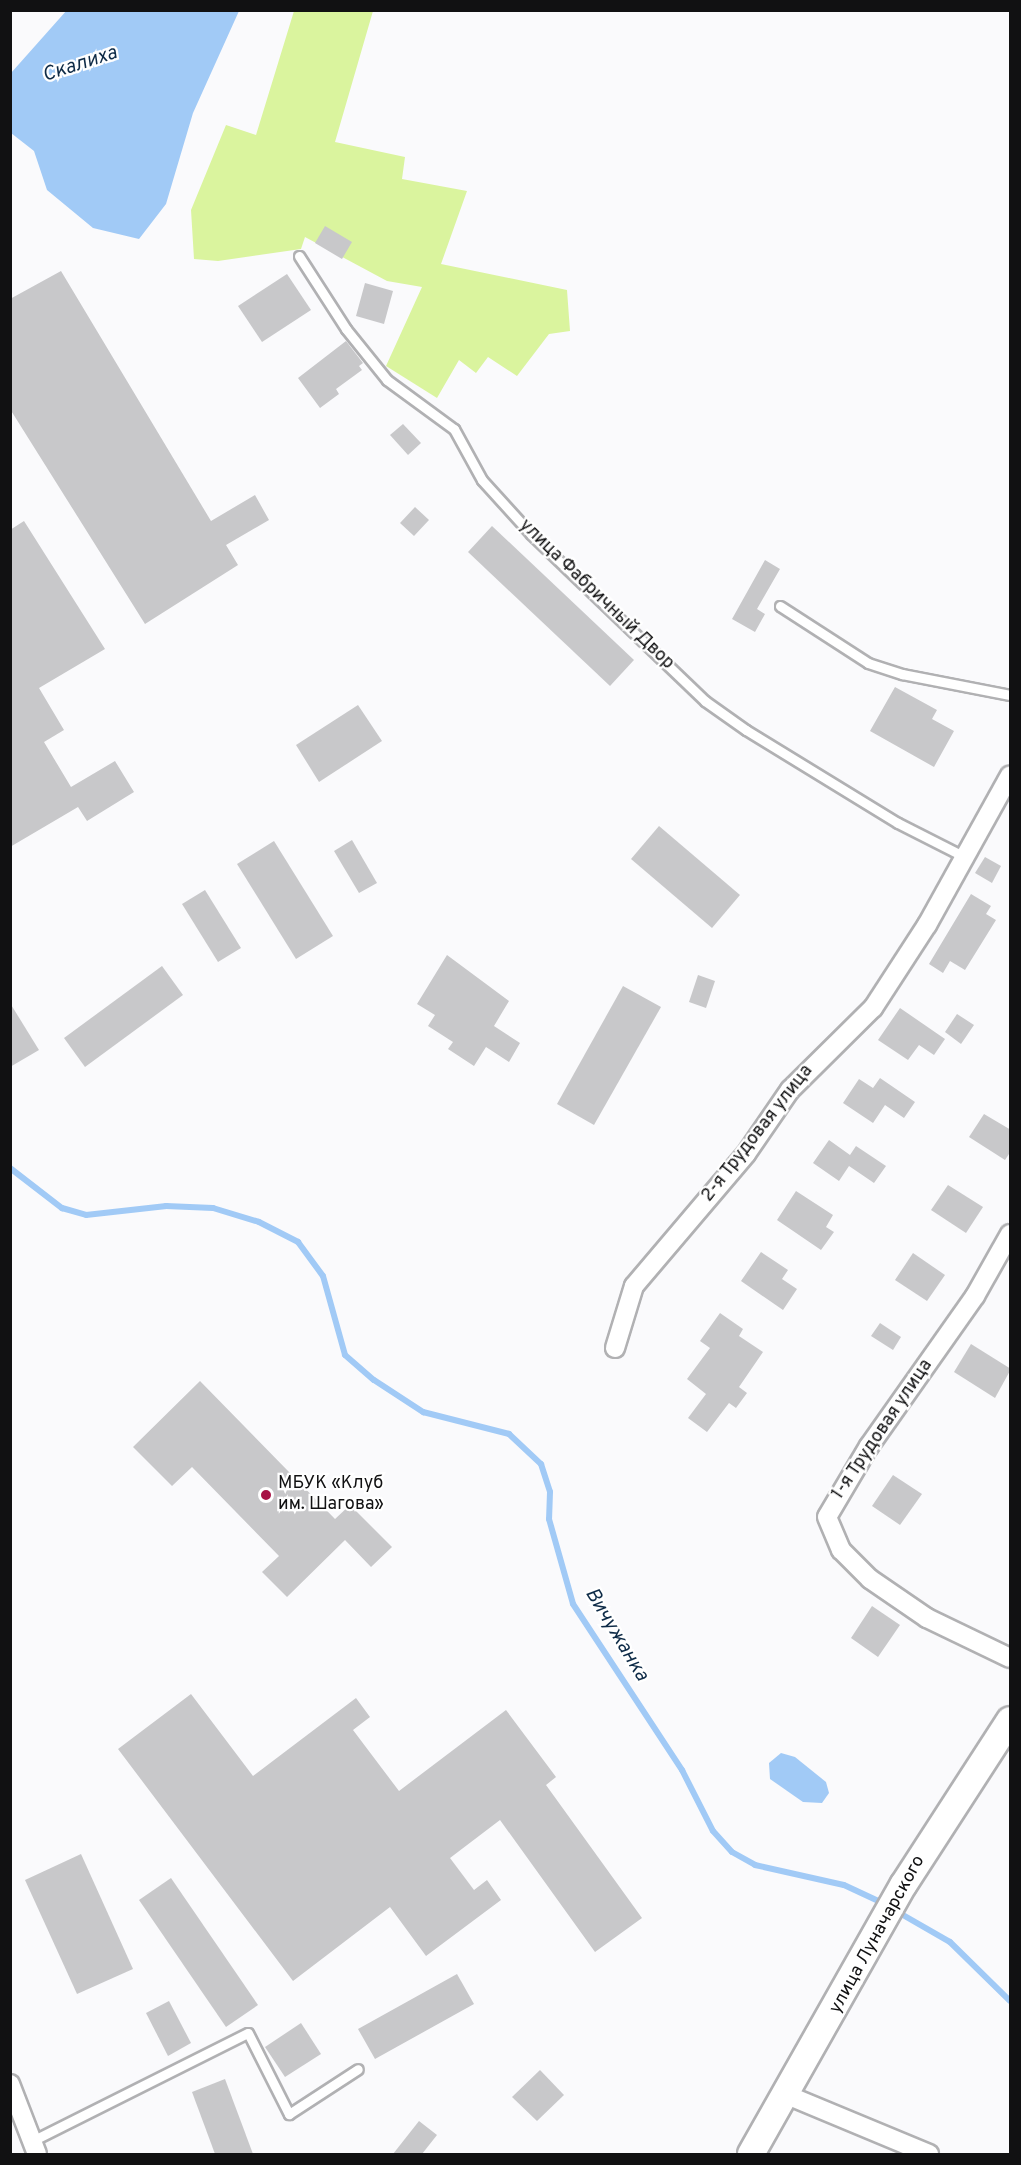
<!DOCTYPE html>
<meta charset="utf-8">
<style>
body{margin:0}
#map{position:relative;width:1021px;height:2165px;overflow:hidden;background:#fafafc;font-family:Overpass,sans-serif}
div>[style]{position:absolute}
.green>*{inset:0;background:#daf49e}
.water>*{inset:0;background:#a1caf6}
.stream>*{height:6px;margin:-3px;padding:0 3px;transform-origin:3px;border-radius:3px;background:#a1caf6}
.building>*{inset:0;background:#c8c8ca}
.roads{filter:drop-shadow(2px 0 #b1b1b3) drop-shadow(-2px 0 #b1b1b3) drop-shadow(0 2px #b1b1b3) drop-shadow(0 -2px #b1b1b3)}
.lane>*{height:9px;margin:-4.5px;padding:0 4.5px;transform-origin:4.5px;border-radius:4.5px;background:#fff}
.street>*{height:18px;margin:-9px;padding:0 9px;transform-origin:9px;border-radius:9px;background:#fff}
.secondary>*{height:26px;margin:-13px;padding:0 13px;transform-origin:13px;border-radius:13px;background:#fff}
.dots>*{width:16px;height:16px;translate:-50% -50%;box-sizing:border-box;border:3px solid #fff;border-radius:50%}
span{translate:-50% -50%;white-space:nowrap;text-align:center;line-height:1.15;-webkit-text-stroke:4.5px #fff;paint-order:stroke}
.street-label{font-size:18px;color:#111112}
.poi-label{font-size:18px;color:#111112}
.left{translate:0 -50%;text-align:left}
.water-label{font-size:20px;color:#0e2b47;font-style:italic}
.frame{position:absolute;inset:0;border:12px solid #111112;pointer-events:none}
</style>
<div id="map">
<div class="green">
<i style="clip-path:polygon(294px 11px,373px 11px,335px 142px,405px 157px,402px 179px,467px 191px,441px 264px,567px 290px,570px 331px,549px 334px,517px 376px,488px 357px,476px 373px,459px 360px,437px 398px,386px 366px,422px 287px,387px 281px,305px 237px,301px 249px,218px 261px,194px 259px,191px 210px,226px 125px,256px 135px)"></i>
</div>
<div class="water">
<i style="clip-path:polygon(67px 10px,239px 11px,193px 113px,166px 204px,139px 239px,93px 228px,47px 190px,34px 151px,11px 133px,11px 73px)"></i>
<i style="clip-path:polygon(781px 1753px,795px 1757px,826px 1782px,829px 1793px,822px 1803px,803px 1802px,770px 1779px,769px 1763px)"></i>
</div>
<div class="stream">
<i style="left:10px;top:1168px;width:66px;rotate:37.6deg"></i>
<i style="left:62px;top:1208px;width:25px;rotate:16deg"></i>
<i style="left:86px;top:1215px;width:81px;rotate:-6.4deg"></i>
<i style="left:166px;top:1206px;width:47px;rotate:2.4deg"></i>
<i style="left:213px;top:1208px;width:48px;rotate:16.9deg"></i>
<i style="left:259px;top:1222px;width:44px;rotate:27.1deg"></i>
<i style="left:298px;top:1242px;width:42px;rotate:53.7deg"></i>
<i style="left:323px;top:1276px;width:82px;rotate:74.4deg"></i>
<i style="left:345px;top:1355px;width:38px;rotate:41deg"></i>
<i style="left:374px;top:1380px;width:59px;rotate:33.1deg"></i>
<i style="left:423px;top:1412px;width:89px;rotate:14.3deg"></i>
<i style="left:509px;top:1434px;width:44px;rotate:43.2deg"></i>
<i style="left:541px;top:1464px;width:29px;rotate:72deg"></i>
<i style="left:550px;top:1492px;width:27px;rotate:92deg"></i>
<i style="left:549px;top:1519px;width:88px;rotate:74.2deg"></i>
<i style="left:573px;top:1604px;width:199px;rotate:56.7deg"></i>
<i style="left:682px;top:1770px;width:68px;rotate:63.1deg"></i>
<i style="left:713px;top:1831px;width:28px;rotate:48deg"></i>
<i style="left:732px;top:1852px;width:26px;rotate:29deg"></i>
<i style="left:755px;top:1865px;width:91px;rotate:12.7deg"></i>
<i style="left:844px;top:1885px;width:45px;rotate:24.9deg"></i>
<i style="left:896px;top:1911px;width:62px;rotate:29.9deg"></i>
<i style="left:950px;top:1942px;width:84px;rotate:44.5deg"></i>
</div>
<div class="building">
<i style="clip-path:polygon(325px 226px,352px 242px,342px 259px,315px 243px)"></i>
<i style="clip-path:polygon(61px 271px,211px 521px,255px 495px,269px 520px,226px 545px,238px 565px,145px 624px,10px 409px,10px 299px)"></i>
<i style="clip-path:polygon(287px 274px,311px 310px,262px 342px,238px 306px)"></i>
<i style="clip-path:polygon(365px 283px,393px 291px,384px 324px,356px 316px)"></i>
<i style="clip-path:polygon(346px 341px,363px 363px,359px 366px,362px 370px,336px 389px,339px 394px,320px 408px,298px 378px)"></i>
<i style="clip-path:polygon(403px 424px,421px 443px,408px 455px,390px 435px)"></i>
<i style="clip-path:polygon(415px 507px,429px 520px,414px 536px,400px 523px)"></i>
<i style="clip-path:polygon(24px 521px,105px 649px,39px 688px,64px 730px,44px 742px,71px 787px,115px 761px,134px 792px,87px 821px,78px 807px,10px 847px,10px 530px)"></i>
<i style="clip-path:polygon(492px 526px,634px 660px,610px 686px,468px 552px)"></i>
<i style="clip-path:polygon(765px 560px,780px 569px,757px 609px,765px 614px,755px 632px,732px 619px)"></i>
<i style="clip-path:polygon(895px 687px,937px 710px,932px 719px,954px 731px,934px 767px,870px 731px)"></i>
<i style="clip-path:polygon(358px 705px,382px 741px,319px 782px,296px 745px)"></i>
<i style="clip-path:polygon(659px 826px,740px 895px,712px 928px,631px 859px)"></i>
<i style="clip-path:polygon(352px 840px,377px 883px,359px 893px,334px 851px)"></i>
<i style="clip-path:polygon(274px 841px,333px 936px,296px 959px,237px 864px)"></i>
<i style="clip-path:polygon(985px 857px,1001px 866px,992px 883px,975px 873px)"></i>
<i style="clip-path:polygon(205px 890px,241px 948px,218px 962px,182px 904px)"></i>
<i style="clip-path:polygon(971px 894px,991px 906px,986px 914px,996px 920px,965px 970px,950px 961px,943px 973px,929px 964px)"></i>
<i style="clip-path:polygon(447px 955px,509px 1001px,494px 1026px,520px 1043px,509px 1062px,486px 1047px,474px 1066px,448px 1049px,453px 1042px,428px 1026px,435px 1015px,417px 1004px)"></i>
<i style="clip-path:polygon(162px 966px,183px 995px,85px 1067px,64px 1038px)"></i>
<i style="clip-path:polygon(698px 975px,715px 981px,706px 1008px,689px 1002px)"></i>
<i style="clip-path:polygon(623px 986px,661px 1007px,594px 1125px,557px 1104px)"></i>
<i style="clip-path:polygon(10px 1003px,39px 1050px,10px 1067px)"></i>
<i style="clip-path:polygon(900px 1008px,945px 1039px,934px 1055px,919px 1045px,908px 1060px,878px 1040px)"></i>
<i style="clip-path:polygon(957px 1014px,974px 1025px,961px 1044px,945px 1032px)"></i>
<i style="clip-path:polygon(880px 1078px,915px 1102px,904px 1118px,885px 1105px,873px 1123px,843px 1103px,859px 1079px,873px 1088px)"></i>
<i style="clip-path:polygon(984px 1114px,1011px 1130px,1011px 1151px,1005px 1160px,969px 1137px)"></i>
<i style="clip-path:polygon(829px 1140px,850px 1155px,856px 1146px,886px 1166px,874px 1183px,849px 1166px,839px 1181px,813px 1163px)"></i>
<i style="clip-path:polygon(948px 1185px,983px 1207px,966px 1233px,931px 1210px)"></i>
<i style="clip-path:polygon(796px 1191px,833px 1215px,826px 1227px,834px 1232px,821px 1250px,777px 1220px)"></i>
<i style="clip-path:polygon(761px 1252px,788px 1270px,782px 1279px,797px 1289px,783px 1310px,741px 1281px)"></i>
<i style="clip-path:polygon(913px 1253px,945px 1275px,927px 1301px,895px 1280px)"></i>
<i style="clip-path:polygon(720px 1313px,743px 1329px,739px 1336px,763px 1352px,739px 1387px,747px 1393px,736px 1408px,729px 1403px,707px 1432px,688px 1418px,706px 1394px,687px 1379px,710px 1348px,700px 1341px)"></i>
<i style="clip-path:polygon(880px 1323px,901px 1337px,893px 1350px,871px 1336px)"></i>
<i style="clip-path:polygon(971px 1344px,1011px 1369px,995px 1398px,954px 1372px)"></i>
<i style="clip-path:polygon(200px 1381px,335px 1519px,350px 1505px,392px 1547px,371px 1567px,345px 1540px,287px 1597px,262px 1572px,279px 1556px,192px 1467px,172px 1486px,133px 1447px)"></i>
<i style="clip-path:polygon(893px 1475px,922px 1494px,900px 1525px,872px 1506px)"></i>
<i style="clip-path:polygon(872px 1606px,900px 1625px,878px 1657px,851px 1638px)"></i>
<i style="clip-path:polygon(191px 1694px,253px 1776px,356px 1698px,370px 1717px,353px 1730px,399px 1791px,506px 1710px,556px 1777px,546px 1785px,642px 1918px,595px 1952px,500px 1820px,450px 1858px,474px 1890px,487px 1880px,501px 1900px,426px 1956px,390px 1907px,293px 1981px,118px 1749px)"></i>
<i style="clip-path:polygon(81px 1854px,133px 1969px,77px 1994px,25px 1880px)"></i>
<i style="clip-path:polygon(171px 1878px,258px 2005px,226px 2027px,139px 1900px)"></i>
<i style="clip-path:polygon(457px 1974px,474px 2004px,375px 2059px,358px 2029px)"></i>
<i style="clip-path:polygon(169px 2001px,191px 2043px,168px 2056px,146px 2013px)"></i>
<i style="clip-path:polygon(301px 2023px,321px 2054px,285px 2077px,265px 2047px)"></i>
<i style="clip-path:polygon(540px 2070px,564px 2095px,537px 2121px,512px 2097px)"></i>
<i style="clip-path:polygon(225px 2079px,253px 2154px,215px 2154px,192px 2092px)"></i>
<i style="clip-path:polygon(419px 2121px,437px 2135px,422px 2154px,393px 2154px)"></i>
</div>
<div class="roads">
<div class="lane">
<i style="left:299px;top:256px;width:87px;rotate:57.2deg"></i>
<i style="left:346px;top:329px;width:65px;rotate:51.2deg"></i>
<i style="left:387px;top:380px;width:83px;rotate:36.2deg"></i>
<i style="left:454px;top:429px;width:58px;rotate:61.2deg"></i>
<i style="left:482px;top:480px;width:73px;rotate:47.8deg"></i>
<i style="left:531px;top:534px;width:241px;rotate:43.8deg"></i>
<i style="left:705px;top:701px;width:50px;rotate:35.3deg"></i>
<i style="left:746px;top:730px;width:178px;rotate:31.5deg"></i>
<i style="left:898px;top:823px;width:75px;rotate:26.9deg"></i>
<i style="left:780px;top:606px;width:105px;rotate:32.9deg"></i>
<i style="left:868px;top:663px;width:36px;rotate:18deg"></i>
<i style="left:902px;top:674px;width:110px;rotate:11deg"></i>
<i style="left:32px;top:2141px;width:241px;rotate:-26.6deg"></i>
<i style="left:248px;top:2033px;width:91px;rotate:63.2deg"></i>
<i style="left:289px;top:2114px;width:82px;rotate:-33.1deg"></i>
</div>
<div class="street">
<i style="left:1010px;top:1234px;width:71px;rotate:119.4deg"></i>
<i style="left:975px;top:1296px;width:184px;rotate:125.2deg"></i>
<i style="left:869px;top:1446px;width:82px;rotate:120.6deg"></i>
<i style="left:827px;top:1517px;width:36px;rotate:67deg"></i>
<i style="left:841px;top:1550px;width:41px;rotate:45deg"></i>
<i style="left:870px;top:1579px;width:69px;rotate:34.4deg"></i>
<i style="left:927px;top:1618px;width:92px;rotate:25.7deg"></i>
<i style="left:615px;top:1348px;width:65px;rotate:-73deg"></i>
<i style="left:634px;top:1286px;width:173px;rotate:-49.7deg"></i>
<i style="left:746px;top:1154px;width:78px;rotate:-55.5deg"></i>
<i style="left:790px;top:1090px;width:117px;rotate:-44.7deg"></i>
<i style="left:873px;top:1008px;width:99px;rotate:-57deg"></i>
<i style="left:927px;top:925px;width:171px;rotate:-61deg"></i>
<i style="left:10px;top:2084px;width:75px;rotate:68.9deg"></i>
<i style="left:787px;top:2095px;width:154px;rotate:22.6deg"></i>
</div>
<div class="secondary">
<i style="left:751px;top:2154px;width:310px;rotate:-60.5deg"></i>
<i style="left:904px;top:1884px;width:195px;rotate:-57.1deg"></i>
</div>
</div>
<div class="dots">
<i style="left:266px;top:1495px;background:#a71044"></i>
</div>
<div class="street-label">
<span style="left:596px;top:595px;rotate:44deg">улица Фабричный Двор</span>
<span style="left:758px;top:1134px;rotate:-52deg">2-я Трудовая улица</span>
<span style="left:883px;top:1430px;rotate:-56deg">1-я Трудовая улица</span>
<span style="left:878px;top:1935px;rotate:-61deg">улица Луначарского</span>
</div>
<div class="poi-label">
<span class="left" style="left:278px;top:1495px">МБУК «Клуб<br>им. Шагова»</span>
</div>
<div class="water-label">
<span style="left:80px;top:65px;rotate:-18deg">Скалиха</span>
<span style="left:616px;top:1635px;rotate:59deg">Вичужанка</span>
</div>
<div class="frame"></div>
</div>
